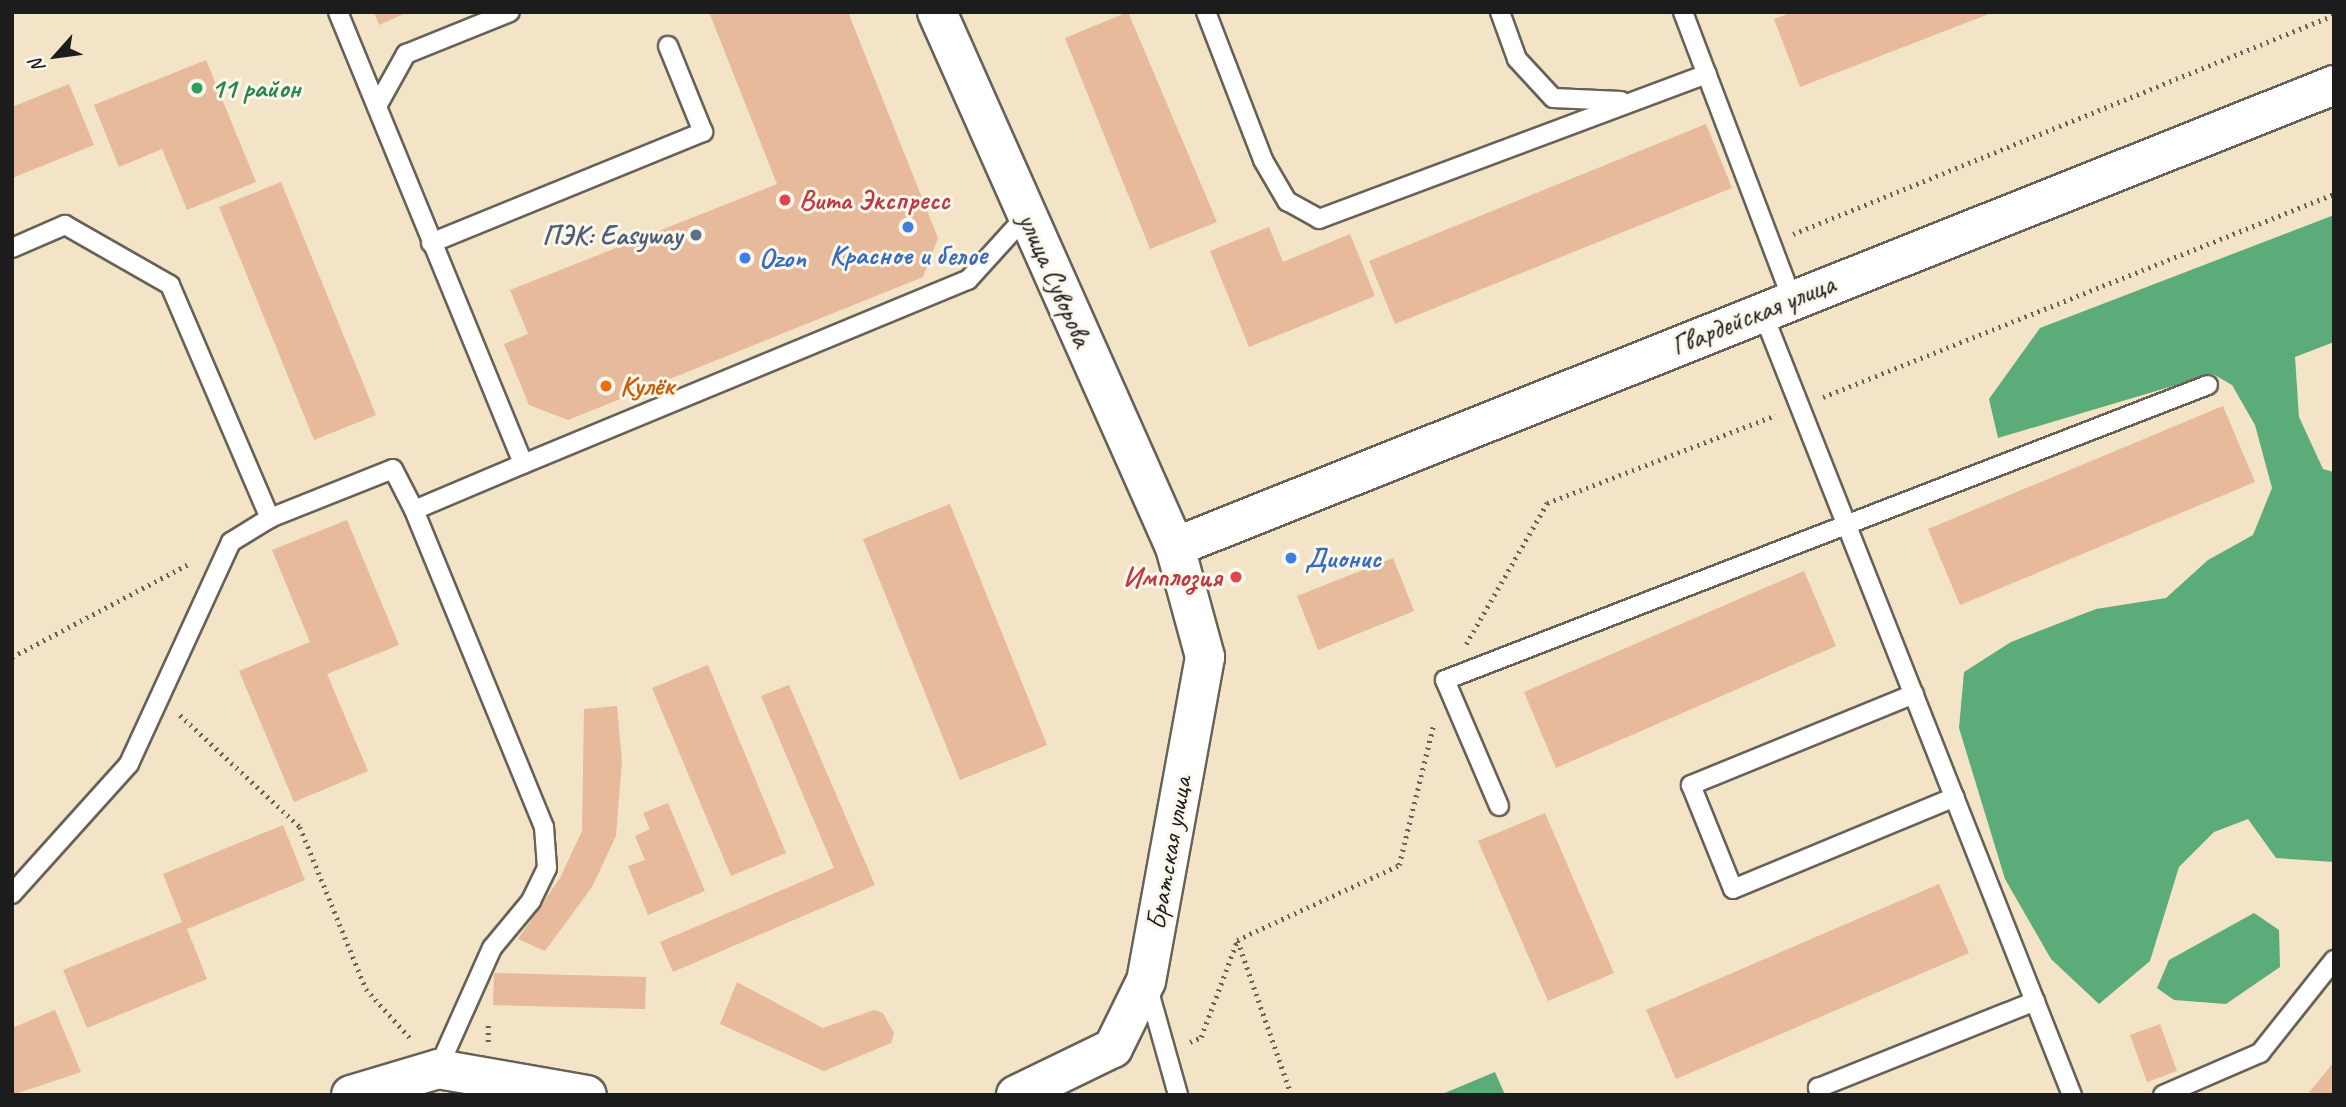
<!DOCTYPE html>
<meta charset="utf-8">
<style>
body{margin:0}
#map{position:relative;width:2346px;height:1107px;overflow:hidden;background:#f3e3c7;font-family:Caveat,sans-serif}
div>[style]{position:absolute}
.forest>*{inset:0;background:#5bac79}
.building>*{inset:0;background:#e6ba9a}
.path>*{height:4.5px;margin-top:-2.25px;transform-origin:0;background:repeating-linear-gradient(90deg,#676258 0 2px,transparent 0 7px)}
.roads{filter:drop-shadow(2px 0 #676258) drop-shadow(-2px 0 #676258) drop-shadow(0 2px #676258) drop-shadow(0 -2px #676258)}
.lane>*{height:18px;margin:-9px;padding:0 9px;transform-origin:9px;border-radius:9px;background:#fff}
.secondary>*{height:38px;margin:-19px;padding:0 19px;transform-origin:19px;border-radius:19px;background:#fff}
.dots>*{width:19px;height:19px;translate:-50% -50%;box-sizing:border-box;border:4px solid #fbf7ec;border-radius:50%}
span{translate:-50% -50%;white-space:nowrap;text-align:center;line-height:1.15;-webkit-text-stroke:6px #fbf7ec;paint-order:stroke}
.leisure-label{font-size:28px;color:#27864d;font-weight:700}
.left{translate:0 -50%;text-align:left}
.health-label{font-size:28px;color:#be3a42;font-weight:700}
.right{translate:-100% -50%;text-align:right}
.service-label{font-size:28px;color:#4e5e75;font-weight:700}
.shop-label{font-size:28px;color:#366cbe;font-weight:700}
.street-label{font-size:28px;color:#1c1c1c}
.food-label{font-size:28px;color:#c56008;font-weight:700}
.frame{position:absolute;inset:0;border:14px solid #1c1c1c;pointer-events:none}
.north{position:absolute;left:21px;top:21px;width:70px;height:70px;-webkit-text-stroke:5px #fbf7ec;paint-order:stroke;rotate:242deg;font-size:19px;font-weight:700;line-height:28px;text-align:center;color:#1c1c1c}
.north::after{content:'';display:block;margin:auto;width:24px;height:32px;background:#1c1c1c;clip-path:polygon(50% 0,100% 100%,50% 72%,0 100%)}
</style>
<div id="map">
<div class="forest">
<i style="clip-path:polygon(2334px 215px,2334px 342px,2295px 357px,2299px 417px,2323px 469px,2334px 472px,2334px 862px,2276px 858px,2248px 819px,2214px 832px,2179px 867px,2150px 961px,2099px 1004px,2051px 959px,2005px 879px,1959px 728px,1964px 672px,2011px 642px,2096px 609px,2166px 598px,2208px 560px,2253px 535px,2272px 488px,2255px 425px,2232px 385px,2213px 374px,1998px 438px,1989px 399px,2040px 328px)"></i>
<i style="clip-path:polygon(2254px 913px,2279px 930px,2280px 967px,2226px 1004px,2174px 1000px,2157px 988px,2169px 960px)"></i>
<i style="clip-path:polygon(1495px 1072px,1505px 1095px,1440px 1095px)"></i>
</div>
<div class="building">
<i style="clip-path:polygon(374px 12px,408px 12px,379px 25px)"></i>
<i style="clip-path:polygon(709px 12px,848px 12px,938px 238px,923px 277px,568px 420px,529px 405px,504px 344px,528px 334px,510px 290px,777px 184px)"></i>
<i style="clip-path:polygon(1128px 12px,1217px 222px,1150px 249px,1065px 38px)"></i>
<i style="clip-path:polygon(1793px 12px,1994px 12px,1800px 87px,1774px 19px)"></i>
<i style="clip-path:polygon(206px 60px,256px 182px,187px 210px,162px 149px,119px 167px,94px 105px)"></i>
<i style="clip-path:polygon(69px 84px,94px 145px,12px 178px,12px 107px)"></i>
<i style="clip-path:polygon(1706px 124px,1732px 188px,1395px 324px,1369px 261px)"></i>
<i style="clip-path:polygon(281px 182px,376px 415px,314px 440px,219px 207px)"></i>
<i style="clip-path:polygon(1269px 227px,1283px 262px,1350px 234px,1375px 296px,1249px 347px,1210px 251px)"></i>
<i style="clip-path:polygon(2223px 406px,2255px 482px,1960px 605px,1928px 529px)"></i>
<i style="clip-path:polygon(950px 504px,1047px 745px,960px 780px,863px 539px)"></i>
<i style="clip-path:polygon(347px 520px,399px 645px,327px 674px,368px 771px,294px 802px,239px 671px,310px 642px,272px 550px)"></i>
<i style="clip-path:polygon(1393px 558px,1414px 611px,1318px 650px,1297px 596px)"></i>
<i style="clip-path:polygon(1804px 571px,1836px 646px,1556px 768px,1524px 692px)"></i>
<i style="clip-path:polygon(708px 665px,786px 853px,731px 876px,652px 688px)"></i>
<i style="clip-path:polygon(789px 685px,875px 885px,673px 972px,660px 942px,834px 868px,761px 696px)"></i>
<i style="clip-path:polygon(617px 706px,622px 761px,616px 836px,592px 887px,545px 951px,518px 939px,560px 878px,582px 831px,584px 709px)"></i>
<i style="clip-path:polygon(668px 803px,705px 891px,648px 915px,628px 866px,645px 860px,635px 836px,650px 829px,643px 813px)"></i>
<i style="clip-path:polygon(1545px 813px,1614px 973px,1548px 1001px,1478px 841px)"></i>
<i style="clip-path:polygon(283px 825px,305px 880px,187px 929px,207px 979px,87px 1028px,63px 970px,182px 922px,163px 874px)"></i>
<i style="clip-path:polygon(1939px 884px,1969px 953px,1676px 1079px,1646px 1010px)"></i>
<i style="clip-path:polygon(494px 973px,646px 977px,645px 1009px,493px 1005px)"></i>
<i style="clip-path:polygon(737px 982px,823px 1028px,874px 1010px,883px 1013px,894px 1033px,891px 1043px,824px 1071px,720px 1024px)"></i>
<i style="clip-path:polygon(55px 1010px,81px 1072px,12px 1095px,12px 1028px)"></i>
<i style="clip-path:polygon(2160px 1024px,2177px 1071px,2147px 1082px,2130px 1035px)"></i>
<i style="clip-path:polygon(2334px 1062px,2334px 1095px,2307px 1095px)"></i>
</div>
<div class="path">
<i style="left:1793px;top:234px;width:584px;rotate:-22.04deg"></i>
<i style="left:1823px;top:397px;width:550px;rotate:-21.67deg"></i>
<i style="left:1466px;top:644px;width:163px;rotate:-60.1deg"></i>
<i style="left:1547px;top:503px;width:245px;rotate:-21deg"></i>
<i style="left:12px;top:657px;width:201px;rotate:-27.8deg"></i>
<i style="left:180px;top:715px;width:164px;rotate:43deg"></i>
<i style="left:300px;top:827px;width:175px;rotate:67.8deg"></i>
<i style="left:366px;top:989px;width:69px;rotate:48deg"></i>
<i style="left:488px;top:1042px;width:19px;rotate:-90deg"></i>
<i style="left:1190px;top:1042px;width:12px;rotate:-24deg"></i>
<i style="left:1201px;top:1037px;width:103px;rotate:-69.4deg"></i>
<i style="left:1291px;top:1095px;width:164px;rotate:-109.2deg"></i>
<i style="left:1237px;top:940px;width:179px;rotate:-24.8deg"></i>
<i style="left:1399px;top:865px;width:146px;rotate:-76.2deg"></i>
</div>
<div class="roads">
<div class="lane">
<i style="left:338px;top:12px;width:488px;rotate:67.7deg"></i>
<i style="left:523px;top:464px;width:118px;rotate:157.1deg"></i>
<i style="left:414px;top:510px;width:343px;rotate:67.7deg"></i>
<i style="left:544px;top:827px;width:41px;rotate:85.8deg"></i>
<i style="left:547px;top:868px;width:37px;rotate:116deg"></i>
<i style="left:531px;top:901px;width:61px;rotate:129.7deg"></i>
<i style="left:492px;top:948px;width:133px;rotate:114.1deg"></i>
<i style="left:1206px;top:12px;width:159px;rotate:68.9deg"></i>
<i style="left:1263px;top:160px;width:48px;rotate:59.7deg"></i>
<i style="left:1287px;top:201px;width:37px;rotate:29deg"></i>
<i style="left:1319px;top:219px;width:414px;rotate:-20.5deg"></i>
<i style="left:1500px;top:12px;width:50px;rotate:70.1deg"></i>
<i style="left:1517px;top:59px;width:53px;rotate:47.3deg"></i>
<i style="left:1553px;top:98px;width:68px;rotate:2.5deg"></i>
<i style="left:1683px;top:12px;width:307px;rotate:69.2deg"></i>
<i style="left:377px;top:106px;width:60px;rotate:-60.9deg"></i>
<i style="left:406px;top:54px;width:112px;rotate:-22deg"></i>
<i style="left:431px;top:243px;width:294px;rotate:-22.2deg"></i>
<i style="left:703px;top:132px;width:93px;rotate:-112.1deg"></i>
<i style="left:12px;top:248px;width:58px;rotate:-23.5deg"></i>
<i style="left:65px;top:225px;width:121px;rotate:29.7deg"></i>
<i style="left:170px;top:285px;width:254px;rotate:66.8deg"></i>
<i style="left:270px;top:518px;width:46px;rotate:148.4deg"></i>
<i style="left:231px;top:542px;width:244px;rotate:114.7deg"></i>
<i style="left:129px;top:764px;width:175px;rotate:132deg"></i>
<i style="left:1762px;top:311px;width:843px;rotate:68.43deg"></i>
<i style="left:523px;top:464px;width:482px;rotate:-22.5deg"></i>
<i style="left:968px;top:280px;width:86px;rotate:-47.8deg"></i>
<i style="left:270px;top:518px;width:132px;rotate:-21.7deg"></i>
<i style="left:393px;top:469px;width:46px;rotate:62.9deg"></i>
<i style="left:1914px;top:694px;width:241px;rotate:157.8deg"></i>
<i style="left:1691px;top:785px;width:112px;rotate:68deg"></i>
<i style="left:1733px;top:889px;width:240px;rotate:-22.5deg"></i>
<i style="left:1499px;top:806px;width:137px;rotate:-113.2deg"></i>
<i style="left:1445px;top:680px;width:818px;rotate:-21.14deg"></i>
<i style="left:1148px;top:988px;width:111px;rotate:74.3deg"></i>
<i style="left:1821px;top:1095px;width:8px;rotate:-113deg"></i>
<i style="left:1818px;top:1088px;width:234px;rotate:-21.8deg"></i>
<i style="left:2163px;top:1095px;width:106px;rotate:-23.4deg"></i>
<i style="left:2260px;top:1053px;width:119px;rotate:-51.5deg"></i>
</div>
<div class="secondary">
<i style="left:937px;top:12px;width:586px;rotate:66.02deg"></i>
<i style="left:1175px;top:547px;width:114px;rotate:74.7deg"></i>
<i style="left:1205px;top:657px;width:329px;rotate:100.3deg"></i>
<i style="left:1146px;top:981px;width:75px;rotate:116.2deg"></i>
<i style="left:1113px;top:1048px;width:108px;rotate:154.1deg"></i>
<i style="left:1175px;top:547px;width:1248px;rotate:-21.73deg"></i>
<i style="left:351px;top:1095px;width:91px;rotate:-16.6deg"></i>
<i style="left:438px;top:1069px;width:151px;rotate:9.9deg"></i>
</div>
</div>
<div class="dots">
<i style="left:197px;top:88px;background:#2e9e5b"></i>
<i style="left:785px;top:200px;background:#e0444e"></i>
<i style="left:908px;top:227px;background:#3f7fe0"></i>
<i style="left:696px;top:235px;background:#5c6f8a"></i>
<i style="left:745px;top:258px;background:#3f7fe0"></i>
<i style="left:606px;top:386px;background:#e8710a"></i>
<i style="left:1291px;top:558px;background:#3f7fe0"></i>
<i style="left:1236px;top:577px;background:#e0444e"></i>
</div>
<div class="leisure-label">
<span class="left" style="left:211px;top:88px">11 район</span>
</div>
<div class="health-label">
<span class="left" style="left:799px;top:200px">Вита Экспресс</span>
<span class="right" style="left:1222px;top:577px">Имплозия</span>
</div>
<div class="service-label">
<span class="right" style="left:682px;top:235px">ПЭК: Easyway</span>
</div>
<div class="shop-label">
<span style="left:908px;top:255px">Красное и белое</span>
<span class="left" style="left:759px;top:258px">Ozon</span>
<span class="left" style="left:1305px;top:558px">Дионис</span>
</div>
<div class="street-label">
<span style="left:1055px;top:280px;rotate:66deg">улица Суворова</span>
<span style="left:1753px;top:315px;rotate:-22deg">Гвардейская улица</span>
<span style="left:1169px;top:853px;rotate:-80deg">Братская улица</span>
</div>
<div class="food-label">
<span class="left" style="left:620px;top:386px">Кулёк</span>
</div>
<div class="frame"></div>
<div class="north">N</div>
</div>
